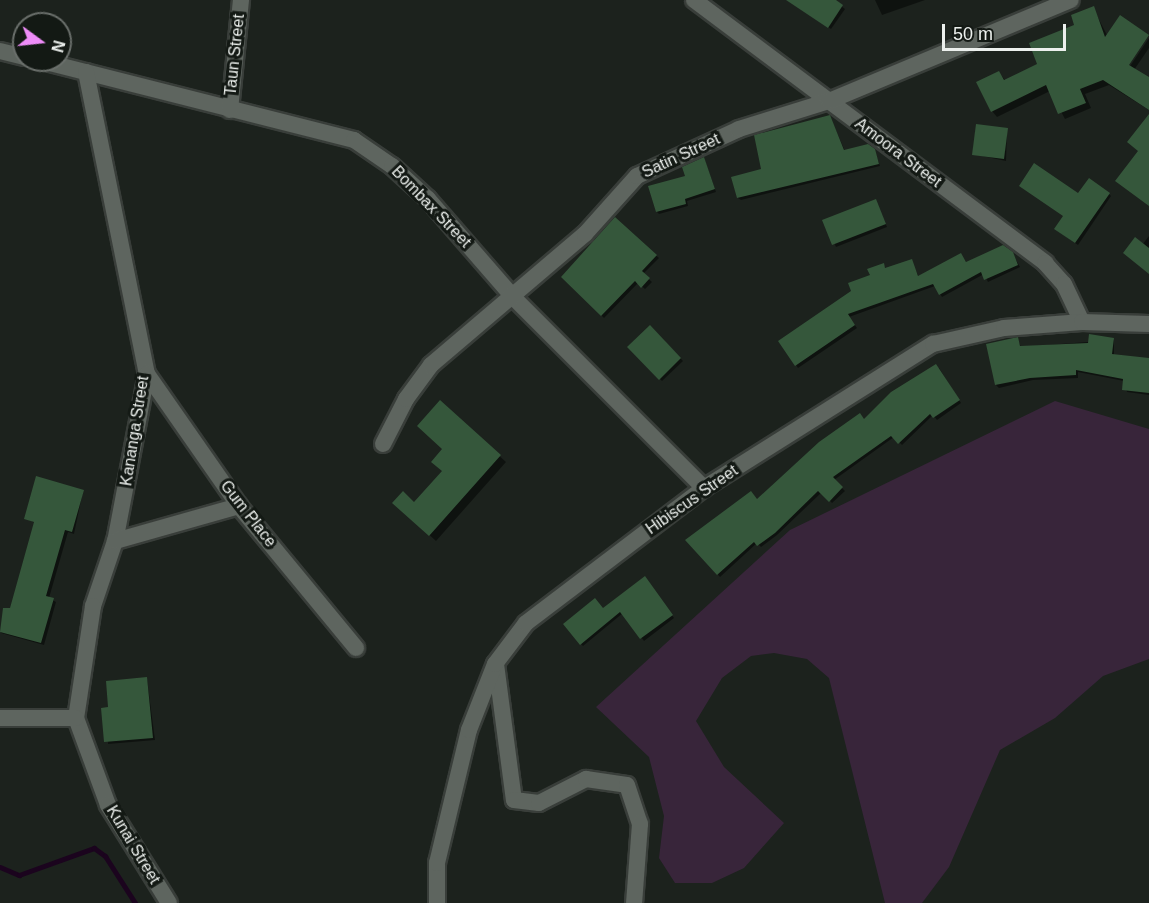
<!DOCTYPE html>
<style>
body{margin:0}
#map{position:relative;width:1149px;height:903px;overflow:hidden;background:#1c221d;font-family:Helvetica,sans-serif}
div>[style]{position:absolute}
.green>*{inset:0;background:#38253a}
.shadow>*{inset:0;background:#0007}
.stream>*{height:5px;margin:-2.5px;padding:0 2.5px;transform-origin:2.5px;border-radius:2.5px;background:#1b041e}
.building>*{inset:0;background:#35573b}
.roads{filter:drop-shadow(2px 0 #393e3a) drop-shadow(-2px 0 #393e3a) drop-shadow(0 2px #393e3a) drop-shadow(0 -2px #393e3a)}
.minor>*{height:16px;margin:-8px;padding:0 8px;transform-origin:8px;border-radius:8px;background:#5e655f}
span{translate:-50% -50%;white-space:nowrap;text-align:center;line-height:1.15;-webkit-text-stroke:6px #131914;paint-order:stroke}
.street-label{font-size:16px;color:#ecf0ed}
.north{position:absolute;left:12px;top:12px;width:60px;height:60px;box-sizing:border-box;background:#131914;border:2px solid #6a6f6b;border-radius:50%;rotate:105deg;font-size:16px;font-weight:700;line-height:24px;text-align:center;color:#ecf0ed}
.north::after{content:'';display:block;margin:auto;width:21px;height:27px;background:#ee8cf8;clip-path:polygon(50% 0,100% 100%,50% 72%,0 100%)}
.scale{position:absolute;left:942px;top:24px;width:124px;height:27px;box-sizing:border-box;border:3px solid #ecf0ed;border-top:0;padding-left:8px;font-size:18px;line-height:21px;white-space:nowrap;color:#ecf0ed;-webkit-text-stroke:4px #131914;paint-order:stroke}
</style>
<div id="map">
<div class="green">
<i style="clip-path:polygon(1055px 401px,1149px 429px,1149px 659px,1103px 676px,1055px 718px,1000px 750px,949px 867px,922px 903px,885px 903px,829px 678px,807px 659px,774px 653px,751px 656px,722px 678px,696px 721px,724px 767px,784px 823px,744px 868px,712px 883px,675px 883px,659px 858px,664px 816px,649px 757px,596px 707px,790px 530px)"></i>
</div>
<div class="shadow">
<i style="clip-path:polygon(788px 0,833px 0,845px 9px,831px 29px)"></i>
<i style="clip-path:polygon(875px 0,925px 0,882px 15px)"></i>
<i style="clip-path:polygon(1093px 8px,1126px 72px,1149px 38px,1149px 48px,1134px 70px,1149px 79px,1149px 110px,1109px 85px,1085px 94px,1091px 108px,1065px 119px,1050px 91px,997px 117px,992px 111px,999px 73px,1006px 81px,1039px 64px)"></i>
<i style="clip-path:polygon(830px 117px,845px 151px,874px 150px,880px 166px,741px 200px,738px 198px,733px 179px,763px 170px)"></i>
<i style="clip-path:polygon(1007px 129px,1006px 161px,973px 154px)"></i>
<i style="clip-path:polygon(704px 158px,716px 192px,687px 201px,688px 206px,659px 214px,657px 212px)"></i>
<i style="clip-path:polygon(1109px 194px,1111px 196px,1078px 245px,1058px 231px,1079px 195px)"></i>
<i style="clip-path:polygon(876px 201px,887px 227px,836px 247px,824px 221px)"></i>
<i style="clip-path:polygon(615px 219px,659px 258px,643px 274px,652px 282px,645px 289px,638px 283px,604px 318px,563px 277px)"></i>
<i style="clip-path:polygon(1149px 236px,1149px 273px,1142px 245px)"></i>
<i style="clip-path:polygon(1012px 253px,1020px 267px,988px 282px,984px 274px,942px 297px,935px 286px,849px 317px,857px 328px,798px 368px,796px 365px,853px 291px,883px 265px,887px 270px,911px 261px,919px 277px,961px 255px,967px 263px)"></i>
<i style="clip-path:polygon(650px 327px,683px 361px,662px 381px,629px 347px)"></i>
<i style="clip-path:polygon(1017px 339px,1021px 347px,1114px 340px,1114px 356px,1149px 360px,1149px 395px,1127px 392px,1124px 381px,1078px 372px,1078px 378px,1033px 380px,999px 388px,996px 385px)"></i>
<i style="clip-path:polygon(939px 368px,961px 403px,937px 420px,933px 415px,902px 445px,894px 437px,834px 480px,845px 491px,832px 503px,822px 492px,777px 535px,761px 547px,757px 543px,720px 577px,688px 541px,757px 501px)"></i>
<i style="clip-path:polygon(440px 402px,506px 462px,436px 541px,400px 508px,415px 504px,444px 471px)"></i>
<i style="clip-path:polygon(83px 491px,74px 534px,68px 532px,49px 598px,56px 602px,44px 645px,1px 633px,4px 610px,11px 609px,35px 523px,26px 518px)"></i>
<i style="clip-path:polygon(647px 581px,674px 618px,644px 641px,623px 613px,583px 646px,581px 644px)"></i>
<i style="clip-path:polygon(147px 679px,155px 740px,108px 744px,110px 708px)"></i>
</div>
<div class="stream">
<i style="left:0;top:867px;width:21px;rotate:23deg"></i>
<i style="left:19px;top:875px;width:80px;rotate:-19.8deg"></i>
<i style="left:94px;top:848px;width:14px;rotate:36deg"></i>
<i style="left:105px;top:856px;width:56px;rotate:57.4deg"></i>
</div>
<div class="building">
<i style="clip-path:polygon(786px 0,836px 0,843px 5px,828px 28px)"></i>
<i style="clip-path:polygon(1094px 6px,1105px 37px,1120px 15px,1149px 35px,1129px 65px,1149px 77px,1149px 110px,1103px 80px,1080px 89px,1086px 103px,1058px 114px,1046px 85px,991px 112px,976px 82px,999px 71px,1004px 80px,1037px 64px,1029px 43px,1074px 25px,1071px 15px)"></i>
<i style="clip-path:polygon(1149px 114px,1149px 206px,1115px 181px,1138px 151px,1127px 142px)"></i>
<i style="clip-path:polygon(830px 115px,844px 150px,868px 144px,875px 149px,879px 164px,737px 198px,731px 177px,761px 169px,754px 135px)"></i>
<i style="clip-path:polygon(976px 124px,1008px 128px,1004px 159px,972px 155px)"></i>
<i style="clip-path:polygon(704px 157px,715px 189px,685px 199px,686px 204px,656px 212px,648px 186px,685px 176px,682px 167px)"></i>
<i style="clip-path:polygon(1034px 163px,1078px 193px,1089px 178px,1110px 193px,1075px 243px,1054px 229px,1063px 216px,1019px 186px)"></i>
<i style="clip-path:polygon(876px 199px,886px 224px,832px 245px,822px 220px)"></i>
<i style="clip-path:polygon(615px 217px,657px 255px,642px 271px,650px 278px,641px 288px,635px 281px,601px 316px,561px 277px)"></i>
<i style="clip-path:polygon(1135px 237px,1149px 248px,1149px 274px,1123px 253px)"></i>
<i style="clip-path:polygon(1003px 245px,1013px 252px,1018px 265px,984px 280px,981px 272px,939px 295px,933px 284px,848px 314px,855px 325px,795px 366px,778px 341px,851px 291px,848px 283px,870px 275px,867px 269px,884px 263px,885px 268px,912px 259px,918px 276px,961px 253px,966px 262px)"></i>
<i style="clip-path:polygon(650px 325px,681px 358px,659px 380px,627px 347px)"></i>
<i style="clip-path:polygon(1089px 334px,1114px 338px,1112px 354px,1149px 358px,1149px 393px,1122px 390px,1123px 379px,1076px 370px,1076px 375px,1030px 378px,995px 385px,986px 344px,1018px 337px,1020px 346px,1088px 343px)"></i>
<i style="clip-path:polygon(936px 364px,960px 400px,933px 418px,930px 414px,898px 444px,891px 436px,833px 477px,843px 487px,829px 502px,818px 491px,775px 533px,757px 546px,754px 542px,717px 575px,685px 540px,751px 491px,757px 499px,819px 442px,860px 413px,864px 419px,891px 392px)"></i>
<i style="clip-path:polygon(440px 400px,501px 455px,429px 536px,392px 503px,403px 491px,414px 502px,442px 471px,431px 462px,442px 449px,417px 426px)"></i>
<i style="clip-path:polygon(36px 476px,84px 490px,72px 532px,65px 530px,46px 596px,54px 598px,41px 643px,0 632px,3px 608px,10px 608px,34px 522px,24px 519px)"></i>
<i style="clip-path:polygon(645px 576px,673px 615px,640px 639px,620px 612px,580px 645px,563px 624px,595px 598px,603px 608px)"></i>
<i style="clip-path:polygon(147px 677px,153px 738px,104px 742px,101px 708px,108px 707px,106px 681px)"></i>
</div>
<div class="roads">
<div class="minor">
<i style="left:694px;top:0;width:439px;rotate:36.8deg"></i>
<i style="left:1045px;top:263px;width:28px;rotate:48deg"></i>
<i style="left:1064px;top:284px;width:42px;rotate:64.7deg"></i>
<i style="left:0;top:51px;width:25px;rotate:14deg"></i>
<i style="left:38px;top:60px;width:326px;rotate:14.2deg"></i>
<i style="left:354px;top:140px;width:46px;rotate:34.4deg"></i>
<i style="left:392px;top:166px;width:49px;rotate:42.5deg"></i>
<i style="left:428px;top:199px;width:131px;rotate:49deg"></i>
<i style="left:514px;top:298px;width:269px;rotate:45deg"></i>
<i style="left:86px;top:72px;width:308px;rotate:78.6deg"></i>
<i style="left:147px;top:374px;width:170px;rotate:100.8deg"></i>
<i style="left:115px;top:541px;width:69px;rotate:108.7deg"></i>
<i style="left:93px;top:606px;width:113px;rotate:98.6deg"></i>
<i style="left:76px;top:718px;width:93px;rotate:69.8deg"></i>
<i style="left:108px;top:805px;width:115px;rotate:58.1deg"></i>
<i style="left:230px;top:110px;width:111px;rotate:-84.3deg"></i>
<i style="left:147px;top:374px;width:161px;rotate:55.1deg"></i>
<i style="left:239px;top:506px;width:184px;rotate:50.5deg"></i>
<i style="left:383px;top:444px;width:51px;rotate:-62.9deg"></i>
<i style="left:406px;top:399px;width:42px;rotate:-53.7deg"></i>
<i style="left:431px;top:365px;width:202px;rotate:-40.4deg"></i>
<i style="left:585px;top:234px;width:78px;rotate:-48.1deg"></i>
<i style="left:637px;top:176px;width:112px;rotate:-24.7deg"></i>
<i style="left:739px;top:129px;width:94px;rotate:-17.3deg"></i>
<i style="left:829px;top:101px;width:262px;rotate:-22.7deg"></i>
<i style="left:115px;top:541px;width:129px;rotate:-15.8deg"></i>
<i style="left:496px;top:664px;width:137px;rotate:82.5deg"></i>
<i style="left:514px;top:800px;width:25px;rotate:7deg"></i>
<i style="left:539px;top:803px;width:53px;rotate:-27.1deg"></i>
<i style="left:586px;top:779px;width:41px;rotate:8.3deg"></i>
<i style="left:627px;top:785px;width:41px;rotate:71.6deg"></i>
<i style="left:640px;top:824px;width:79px;rotate:94.3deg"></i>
<i style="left:0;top:718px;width:76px"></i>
<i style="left:437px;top:903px;width:40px;rotate:-90deg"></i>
<i style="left:437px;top:863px;width:137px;rotate:-76.5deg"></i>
<i style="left:469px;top:730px;width:71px;rotate:-68.5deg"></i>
<i style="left:495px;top:664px;width:51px;rotate:-52.9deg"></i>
<i style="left:526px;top:623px;width:223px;rotate:-37.2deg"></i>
<i style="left:704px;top:488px;width:271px;rotate:-32.2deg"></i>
<i style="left:933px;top:344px;width:73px;rotate:-12.7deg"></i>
<i style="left:1004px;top:328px;width:78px;rotate:-4.4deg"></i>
<i style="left:1082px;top:322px;width:67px;rotate:1.7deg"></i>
</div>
</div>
<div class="street-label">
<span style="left:235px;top:55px;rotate:-84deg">Taun Street</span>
<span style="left:898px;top:153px;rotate:37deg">Amoora Street</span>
<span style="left:681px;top:156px;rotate:-25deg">Satin Street</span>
<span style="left:431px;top:207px;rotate:46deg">Bombax Street</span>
<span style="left:135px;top:431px;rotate:-81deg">Kananga Street</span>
<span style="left:692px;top:500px;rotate:-35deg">Hibiscus Street</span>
<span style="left:248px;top:514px;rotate:52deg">Gum Place</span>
<span style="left:133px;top:845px;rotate:59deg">Kunai Street</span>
</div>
<div class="north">N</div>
<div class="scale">50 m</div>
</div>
